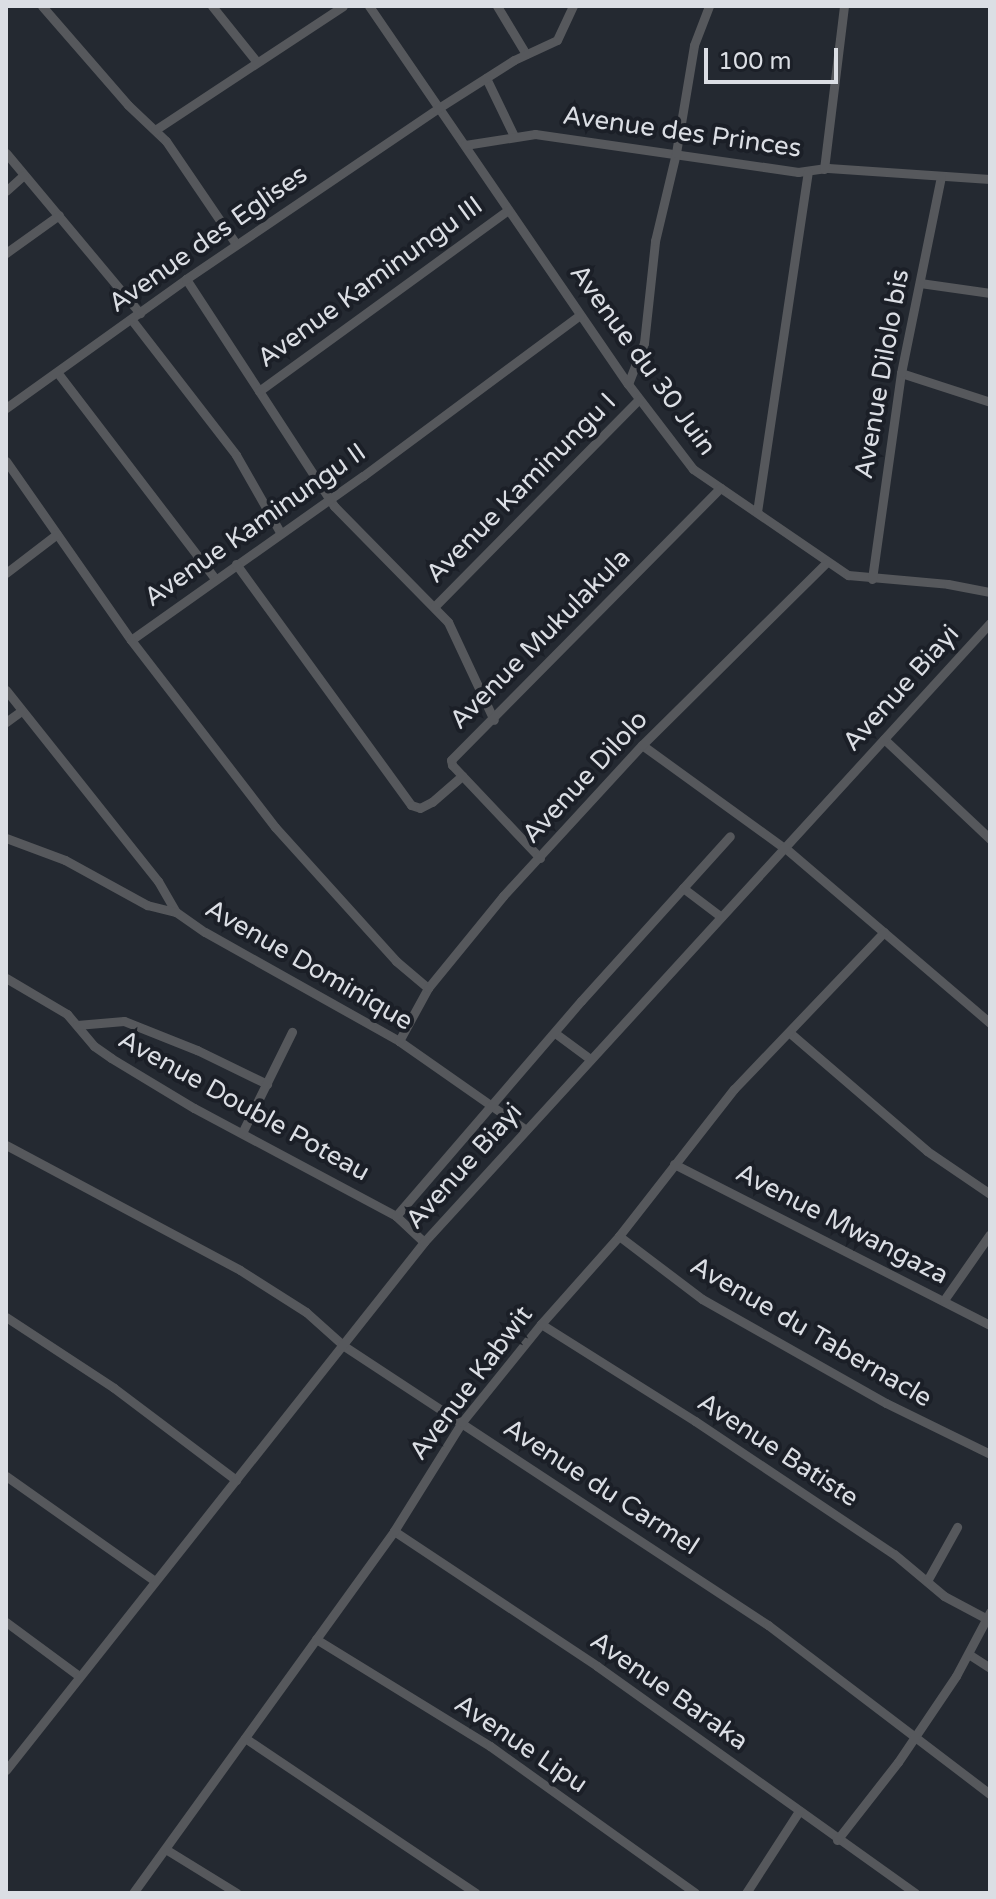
<!DOCTYPE html>
<style>
body{margin:0}
#map{position:relative;width:996px;height:1899px;overflow:hidden;background:#242931;font-family:"Varela Round",sans-serif}
div>[style]{position:absolute}
.minor>*{height:9px;margin:-4.5px;padding:0 4.5px;transform-origin:4.5px;border-radius:4.5px;background:#56585c}
span{translate:-50% -50%;white-space:nowrap;text-align:center;line-height:1.15;-webkit-text-stroke:8px #1b1f27;paint-order:stroke}
.street-label{font-size:26px;color:#dbdee4}
.frame{position:absolute;inset:0;border:8px solid #dbdee4;pointer-events:none}
.scale{position:absolute;left:704px;top:48px;width:134px;height:36px;box-sizing:border-box;border:4px solid #dbdee4;border-top:0;padding-left:10px;font-size:24px;line-height:28px;white-space:nowrap;color:#dbdee4;-webkit-text-stroke:6px #1b1f27;paint-order:stroke}
</style>
<div id="map">
<div class="minor">
<i style="left:42px;top:6px;width:131px;rotate:49deg"></i>
<i style="left:128px;top:105px;width:52px;rotate:43.5deg"></i>
<i style="left:166px;top:141px;width:125px;rotate:55.8deg"></i>
<i style="left:212px;top:6px;width:70px;rotate:51.3deg"></i>
<i style="left:369px;top:6px;width:458px;rotate:55.6deg"></i>
<i style="left:628px;top:384px;width:107px;rotate:52.6deg"></i>
<i style="left:693px;top:469px;width:188px;rotate:34.4deg"></i>
<i style="left:848px;top:575px;width:100px;rotate:5.1deg"></i>
<i style="left:948px;top:584px;width:43px;rotate:10.8deg"></i>
<i style="left:497px;top:6px;width:56px;rotate:58.9deg"></i>
<i style="left:486px;top:78px;width:64px;rotate:64.2deg"></i>
<i style="left:155px;top:130px;width:225px;rotate:-33.4deg"></i>
<i style="left:465px;top:145px;width:71px;rotate:-8.9deg"></i>
<i style="left:535px;top:134px;width:266px;rotate:8.2deg"></i>
<i style="left:798px;top:172px;width:30px;rotate:-8deg"></i>
<i style="left:828px;top:168px;width:162px;rotate:3.9deg"></i>
<i style="left:6px;top:153px;width:209px;rotate:50.1deg"></i>
<i style="left:824px;top:169px;width:164px;rotate:-83deg"></i>
<i style="left:6px;top:191px;width:24px;rotate:-42deg"></i>
<i style="left:6px;top:253px;width:65px;rotate:-35.6deg"></i>
<i style="left:186px;top:279px;width:271px;rotate:56.9deg"></i>
<i style="left:334px;top:506px;width:163px;rotate:45.5deg"></i>
<i style="left:448px;top:622px;width:108px;rotate:64.9deg"></i>
<i style="left:920px;top:283px;width:71px;rotate:8.1deg"></i>
<i style="left:131px;top:319px;width:172px;rotate:52.3deg"></i>
<i style="left:236px;top:455px;width:89px;rotate:60.3deg"></i>
<i style="left:57px;top:372px;width:260px;rotate:52.6deg"></i>
<i style="left:901px;top:373px;width:94px;rotate:18deg"></i>
<i style="left:628px;top:384px;width:44px;rotate:-68.7deg"></i>
<i style="left:644px;top:343px;width:103px;rotate:-83.8deg"></i>
<i style="left:655px;top:241px;width:90px;rotate:-76.6deg"></i>
<i style="left:676px;top:153px;width:109px;rotate:-80.5deg"></i>
<i style="left:694px;top:45px;width:42px;rotate:-69deg"></i>
<i style="left:259px;top:391px;width:308px;rotate:-36deg"></i>
<i style="left:6px;top:408px;width:221px;rotate:-35.6deg"></i>
<i style="left:186px;top:279px;width:303px;rotate:-34.1deg"></i>
<i style="left:437px;top:109px;width:91px;rotate:-32.5deg"></i>
<i style="left:514px;top:60px;width:47px;rotate:-24.9deg"></i>
<i style="left:557px;top:40px;width:38px;rotate:-65deg"></i>
<i style="left:6px;top:461px;width:218px;rotate:55.1deg"></i>
<i style="left:131px;top:640px;width:284px;rotate:-35.3deg"></i>
<i style="left:363px;top:476px;width:270px;rotate:-36.6deg"></i>
<i style="left:757px;top:512px;width:344px;rotate:-81.5deg"></i>
<i style="left:236px;top:564px;width:298px;rotate:54deg"></i>
<i style="left:411px;top:805px;width:9px;rotate:18deg"></i>
<i style="left:420px;top:808px;width:13px;rotate:-27deg"></i>
<i style="left:432px;top:802px;width:40px;rotate:-41deg"></i>
<i style="left:6px;top:573px;width:64px;rotate:-37.4deg"></i>
<i style="left:872px;top:579px;width:208px;rotate:-82deg"></i>
<i style="left:901px;top:373px;width:200px;rotate:-78.5deg"></i>
<i style="left:434px;top:607px;width:292px;rotate:-45.4deg"></i>
<i style="left:131px;top:640px;width:236px;rotate:52.4deg"></i>
<i style="left:275px;top:827px;width:181px;rotate:47.9deg"></i>
<i style="left:396px;top:961px;width:42px;rotate:40.2deg"></i>
<i style="left:6px;top:690px;width:244px;rotate:51.5deg"></i>
<i style="left:158px;top:881px;width:36px;rotate:60deg"></i>
<i style="left:176px;top:912px;width:35px;rotate:35deg"></i>
<i style="left:205px;top:932px;width:223px;rotate:29.3deg"></i>
<i style="left:399px;top:1041px;width:155px;rotate:35deg"></i>
<i style="left:6px;top:722px;width:19px;rotate:-36deg"></i>
<i style="left:884px;top:739px;width:146px;rotate:43.3deg"></i>
<i style="left:642px;top:745px;width:174px;rotate:35.9deg"></i>
<i style="left:6px;top:838px;width:63px;rotate:20.4deg"></i>
<i style="left:65px;top:860px;width:94px;rotate:28.8deg"></i>
<i style="left:147px;top:905px;width:30px;rotate:14deg"></i>
<i style="left:784px;top:847px;width:271px;rotate:40.5deg"></i>
<i style="left:540px;top:858px;width:128px;rotate:-133.4deg"></i>
<i style="left:452px;top:765px;width:5px;rotate:-101deg"></i>
<i style="left:451px;top:760px;width:383px;rotate:-45.3deg"></i>
<i style="left:683px;top:888px;width:46px;rotate:37.1deg"></i>
<i style="left:6px;top:978px;width:71px;rotate:30.5deg"></i>
<i style="left:67px;top:1014px;width:42px;rotate:49.8deg"></i>
<i style="left:94px;top:1046px;width:21px;rotate:35deg"></i>
<i style="left:111px;top:1058px;width:97px;rotate:31.1deg"></i>
<i style="left:194px;top:1108px;width:229px;rotate:28.1deg"></i>
<i style="left:396px;top:1216px;width:38px;rotate:43deg"></i>
<i style="left:77px;top:1025px;width:47px;rotate:-4.9deg"></i>
<i style="left:124px;top:1021px;width:79px;rotate:21.7deg"></i>
<i style="left:197px;top:1050px;width:78px;rotate:25.9deg"></i>
<i style="left:555px;top:1033px;width:44px;rotate:36.6deg"></i>
<i style="left:790px;top:1033px;width:181px;rotate:40.7deg"></i>
<i style="left:927px;top:1151px;width:76px;rotate:34.3deg"></i>
<i style="left:399px;top:1041px;width:60px;rotate:-61.3deg"></i>
<i style="left:428px;top:988px;width:119px;rotate:-50.8deg"></i>
<i style="left:503px;top:896px;width:205px;rotate:-47.4deg"></i>
<i style="left:642px;top:745px;width:260px;rotate:-44.7deg"></i>
<i style="left:242px;top:1133px;width:113px;rotate:-63.7deg"></i>
<i style="left:6px;top:1145px;width:265px;rotate:28.1deg"></i>
<i style="left:240px;top:1270px;width:78px;rotate:32.5deg"></i>
<i style="left:306px;top:1312px;width:51px;rotate:41.8deg"></i>
<i style="left:344px;top:1346px;width:508px;rotate:33.35deg"></i>
<i style="left:768px;top:1625px;width:279px;rotate:37.3deg"></i>
<i style="left:674px;top:1164px;width:355px;rotate:27deg"></i>
<i style="left:396px;top:1216px;width:284px;rotate:-49.3deg"></i>
<i style="left:581px;top:1001px;width:222px;rotate:-47.9deg"></i>
<i style="left:619px;top:1236px;width:104px;rotate:37.2deg"></i>
<i style="left:702px;top:1299px;width:211px;rotate:29.5deg"></i>
<i style="left:886px;top:1403px;width:116px;rotate:26.1deg"></i>
<i style="left:944px;top:1300px;width:80px;rotate:-55.1deg"></i>
<i style="left:6px;top:1317px;width:129px;rotate:33.3deg"></i>
<i style="left:114px;top:1388px;width:153px;rotate:37deg"></i>
<i style="left:541px;top:1324px;width:182px;rotate:32.2deg"></i>
<i style="left:695px;top:1421px;width:239px;rotate:33.8deg"></i>
<i style="left:894px;top:1554px;width:65px;rotate:40deg"></i>
<i style="left:944px;top:1596px;width:49px;rotate:28.1deg"></i>
<i style="left:6px;top:1476px;width:182px;rotate:35.2deg"></i>
<i style="left:394px;top:1531px;width:244px;rotate:33.6deg"></i>
<i style="left:597px;top:1666px;width:391px;rotate:35.5deg"></i>
<i style="left:927px;top:1581px;width:62px;rotate:-60.9deg"></i>
<i style="left:6px;top:1622px;width:91px;rotate:36.5deg"></i>
<i style="left:316px;top:1639px;width:204px;rotate:31.6deg"></i>
<i style="left:490px;top:1746px;width:252px;rotate:35.6deg"></i>
<i style="left:970px;top:1655px;width:24px;rotate:33deg"></i>
<i style="left:245px;top:1738px;width:278px;rotate:33.9deg"></i>
<i style="left:6px;top:1770px;width:673px;rotate:-51.63deg"></i>
<i style="left:424px;top:1242px;width:839px;rotate:-47.56deg"></i>
<i style="left:837px;top:1840px;width:99px;rotate:-52deg"></i>
<i style="left:898px;top:1762px;width:104px;rotate:-56deg"></i>
<i style="left:956px;top:1676px;width:72px;rotate:-62deg"></i>
<i style="left:167px;top:1850px;width:82px;rotate:31.6deg"></i>
<i style="left:133px;top:1893px;width:446px;rotate:-54.2deg"></i>
<i style="left:394px;top:1531px;width:128px;rotate:-58deg"></i>
<i style="left:462px;top:1422px;width:126px;rotate:-51.1deg"></i>
<i style="left:541px;top:1324px;width:118px;rotate:-48.4deg"></i>
<i style="left:619px;top:1236px;width:187px;rotate:-52deg"></i>
<i style="left:734px;top:1089px;width:217px;rotate:-46.3deg"></i>
<i style="left:746px;top:1893px;width:98px;rotate:-57.1deg"></i>
</div>
<div class="street-label">
<span style="left:682px;top:132px;rotate:8deg">Avenue des Princes</span>
<span style="left:208px;top:239px;rotate:-35deg">Avenue des Eglises</span>
<span style="left:370px;top:282px;rotate:-36deg">Avenue Kaminungu III</span>
<span style="left:643px;top:360px;rotate:54deg">Avenue du 30 Juin</span>
<span style="left:882px;top:374px;rotate:-80deg">Avenue Dilolo bis</span>
<span style="left:521px;top:488px;rotate:-45deg">Avenue Kaminungu I</span>
<span style="left:255px;top:525px;rotate:-35deg">Avenue Kaminungu II</span>
<span style="left:540px;top:639px;rotate:-45deg">Avenue Mukulakula</span>
<span style="left:901px;top:688px;rotate:-48deg">Avenue Biayi</span>
<span style="left:585px;top:777px;rotate:-47deg">Avenue Dilolo</span>
<span style="left:309px;top:965px;rotate:30deg">Avenue Dominique</span>
<span style="left:244px;top:1106px;rotate:29deg">Avenue Double Poteau</span>
<span style="left:464px;top:1166px;rotate:-48deg">Avenue Biayi</span>
<span style="left:842px;top:1224px;rotate:27deg">Avenue Mwangaza</span>
<span style="left:811px;top:1332px;rotate:30deg">Avenue du Tabernacle</span>
<span style="left:471px;top:1383px;rotate:-53deg">Avenue Kabwit</span>
<span style="left:778px;top:1450px;rotate:33deg">Avenue Batiste</span>
<span style="left:601px;top:1487px;rotate:33deg">Avenue du Carmel</span>
<span style="left:669px;top:1691px;rotate:35deg">Avenue Baraka</span>
<span style="left:521px;top:1744px;rotate:34deg">Avenue Lipu</span>
</div>
<div class="frame"></div>
<div class="scale">100 m</div>
</div>
